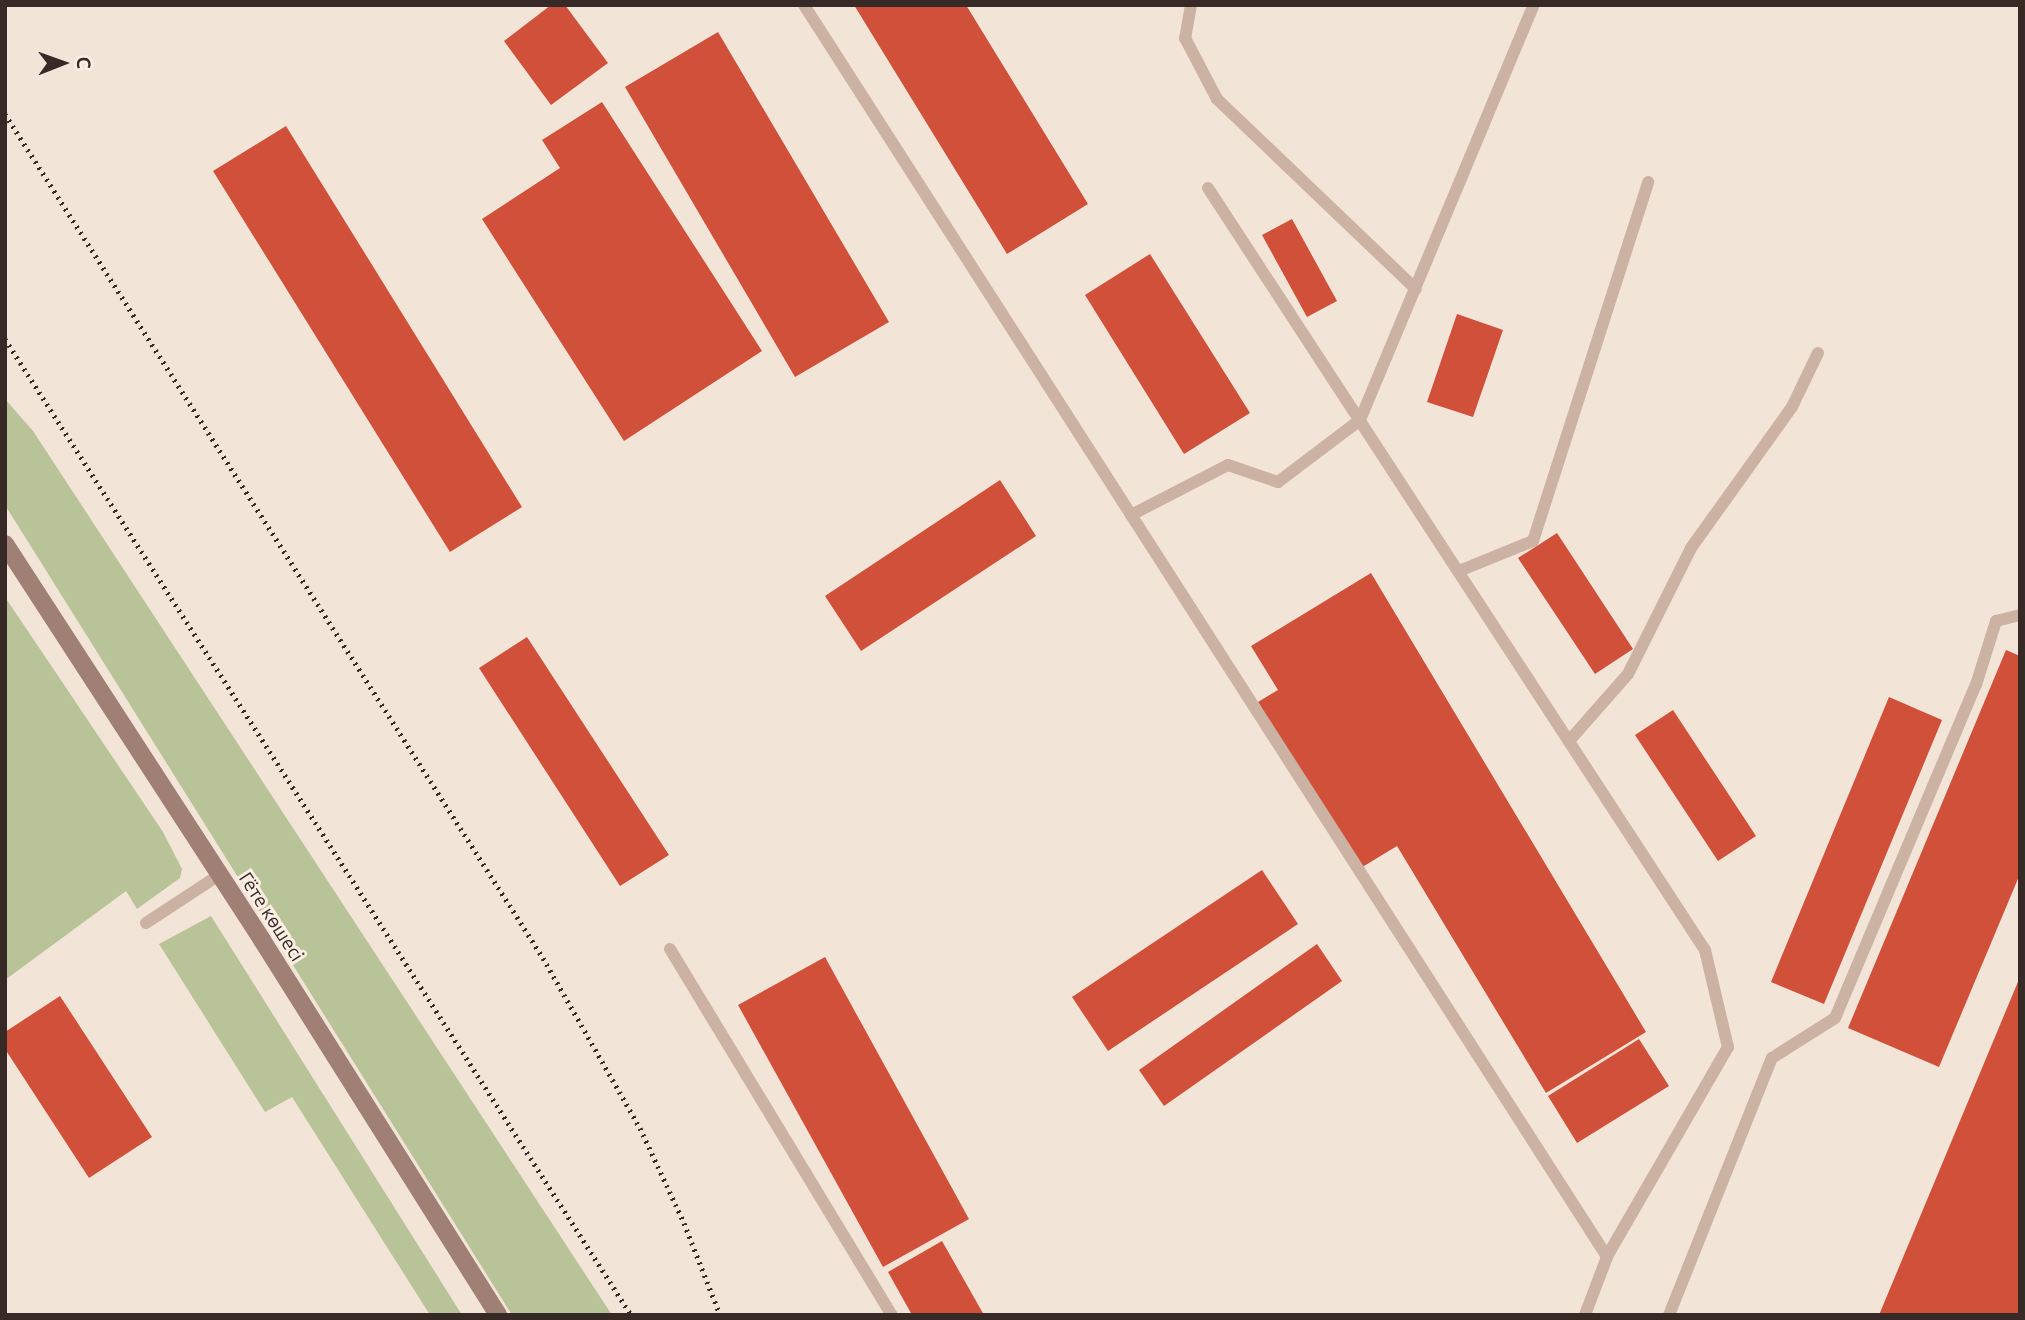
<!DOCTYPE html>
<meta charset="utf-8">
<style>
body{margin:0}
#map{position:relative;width:2025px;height:1320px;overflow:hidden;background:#f3e4d8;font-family:Ubuntu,sans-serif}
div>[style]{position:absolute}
.green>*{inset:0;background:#b8c397}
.building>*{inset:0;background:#d05039}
.lane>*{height:12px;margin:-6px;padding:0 6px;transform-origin:6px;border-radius:6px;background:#ccb2a3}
.secondary>*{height:18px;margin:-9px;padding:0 9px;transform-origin:9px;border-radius:9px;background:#a08074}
.rail>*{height:5px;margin-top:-2.5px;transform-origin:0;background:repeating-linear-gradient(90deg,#362926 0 2px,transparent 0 7px)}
span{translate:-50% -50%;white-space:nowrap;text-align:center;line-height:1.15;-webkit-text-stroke:6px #fbeee4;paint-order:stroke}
.street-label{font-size:19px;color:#362926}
.frame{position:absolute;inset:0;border:7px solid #362926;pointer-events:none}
.north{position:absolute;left:28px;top:28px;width:70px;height:70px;-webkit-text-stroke:5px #fbeee4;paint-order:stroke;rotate:89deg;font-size:19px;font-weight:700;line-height:28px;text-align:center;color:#362926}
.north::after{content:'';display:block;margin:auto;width:24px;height:32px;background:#362926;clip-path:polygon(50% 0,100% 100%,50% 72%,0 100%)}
</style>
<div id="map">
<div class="green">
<i style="clip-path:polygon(5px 399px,33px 431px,612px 1315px,512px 1315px,5px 505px)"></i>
<i style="clip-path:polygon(5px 597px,163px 832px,182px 869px,180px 878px,137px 909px,126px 891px,5px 980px)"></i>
<i style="clip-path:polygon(211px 916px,462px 1315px,430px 1315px,292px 1097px,265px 1112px,159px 944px)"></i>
</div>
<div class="building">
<i style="clip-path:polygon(551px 5px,565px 5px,608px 63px,551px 105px,504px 41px)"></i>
<i style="clip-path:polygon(854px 5px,966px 5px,1088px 204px,1007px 254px)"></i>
<i style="clip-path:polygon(718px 32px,889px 322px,795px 377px,625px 87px)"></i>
<i style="clip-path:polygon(602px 102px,762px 351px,624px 441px,482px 219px,560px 168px,542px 140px)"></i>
<i style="clip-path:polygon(286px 126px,522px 507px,450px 552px,213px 171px)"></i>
<i style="clip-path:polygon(1292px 219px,1337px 301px,1307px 317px,1262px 235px)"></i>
<i style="clip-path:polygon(1150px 254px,1250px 413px,1184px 454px,1085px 295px)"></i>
<i style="clip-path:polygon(1457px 314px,1503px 330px,1473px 417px,1427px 402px)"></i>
<i style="clip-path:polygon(1000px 480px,1036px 536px,861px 651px,825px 596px)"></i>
<i style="clip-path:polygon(1557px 533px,1633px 649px,1595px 674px,1518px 558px)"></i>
<i style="clip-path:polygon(1371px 573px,1646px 1032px,1546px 1093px,1397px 846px,1359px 869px,1258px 702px,1278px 690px,1251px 646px)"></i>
<i style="clip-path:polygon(527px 637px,669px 855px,620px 886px,479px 668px)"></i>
<i style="clip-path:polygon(2006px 650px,2020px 656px,2020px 874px,1939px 1067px,1848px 1028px)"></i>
<i style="clip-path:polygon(1889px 697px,1942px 720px,1824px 1004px,1771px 982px)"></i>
<i style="clip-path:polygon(1673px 710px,1756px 836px,1718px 861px,1635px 735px)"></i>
<i style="clip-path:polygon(1262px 870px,1298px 924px,1108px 1051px,1072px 997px)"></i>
<i style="clip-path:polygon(1317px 944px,1342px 981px,1164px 1106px,1139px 1070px)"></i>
<i style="clip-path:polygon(825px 957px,969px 1219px,883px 1267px,738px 1005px)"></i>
<i style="clip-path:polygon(2020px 977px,2020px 1315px,1879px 1315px)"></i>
<i style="clip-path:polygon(60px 996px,152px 1137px,89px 1178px,5px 1049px,5px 1032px)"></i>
<i style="clip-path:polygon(1639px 1039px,1669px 1086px,1577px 1143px,1548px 1096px)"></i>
<i style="clip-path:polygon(942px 1241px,984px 1315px,912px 1315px,888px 1272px)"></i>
</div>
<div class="lane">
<i style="left:804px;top:5px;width:1487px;rotate:57.32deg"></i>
<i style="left:1191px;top:5px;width:34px;rotate:100deg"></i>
<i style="left:1185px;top:38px;width:69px;rotate:62.3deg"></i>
<i style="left:1217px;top:99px;width:275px;rotate:43.7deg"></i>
<i style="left:1208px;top:188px;width:910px;rotate:56.89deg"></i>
<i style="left:1705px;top:950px;width:100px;rotate:76.7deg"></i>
<i style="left:1728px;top:1047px;width:242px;rotate:120deg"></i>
<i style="left:1607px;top:1257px;width:62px;rotate:110.8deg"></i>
<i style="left:1131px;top:515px;width:109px;rotate:-27.3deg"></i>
<i style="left:1228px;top:465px;width:53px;rotate:18.8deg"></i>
<i style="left:1278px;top:482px;width:103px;rotate:-37.1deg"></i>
<i style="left:1360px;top:420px;width:450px;rotate:-67.3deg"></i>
<i style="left:1459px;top:571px;width:80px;rotate:-22.1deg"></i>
<i style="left:1533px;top:541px;width:377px;rotate:-72.2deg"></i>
<i style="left:1569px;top:741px;width:89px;rotate:-48.6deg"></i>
<i style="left:1628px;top:674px;width:141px;rotate:-63.4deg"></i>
<i style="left:1691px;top:548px;width:173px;rotate:-54.4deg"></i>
<i style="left:1792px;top:407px;width:60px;rotate:-64.3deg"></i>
<i style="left:146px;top:923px;width:87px;rotate:-33.3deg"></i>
<i style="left:670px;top:949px;width:428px;rotate:58.8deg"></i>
<i style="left:1669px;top:1315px;width:277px;rotate:-68.2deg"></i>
<i style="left:1772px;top:1058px;width:75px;rotate:-32.4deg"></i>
<i style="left:1835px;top:1018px;width:362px;rotate:-67.1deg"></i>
<i style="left:1976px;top:685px;width:67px;rotate:-72.6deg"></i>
<i style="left:1996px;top:621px;width:25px;rotate:-14deg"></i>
</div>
<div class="secondary">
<i style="left:5px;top:544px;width:472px;rotate:57deg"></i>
<i style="left:262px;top:940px;width:443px;rotate:57.8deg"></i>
</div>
<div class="rail">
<i style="left:5px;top:114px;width:1001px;rotate:57.48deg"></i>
<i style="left:543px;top:958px;width:196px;rotate:60.3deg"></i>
<i style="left:640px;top:1128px;width:105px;rotate:65.1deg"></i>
<i style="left:684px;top:1223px;width:99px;rotate:68.6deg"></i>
<i style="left:5px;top:339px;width:1160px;rotate:57.32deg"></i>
</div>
<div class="street-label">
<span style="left:271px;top:917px;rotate:57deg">Гёте көшесі</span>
</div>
<div class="frame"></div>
<div class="north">С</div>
</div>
